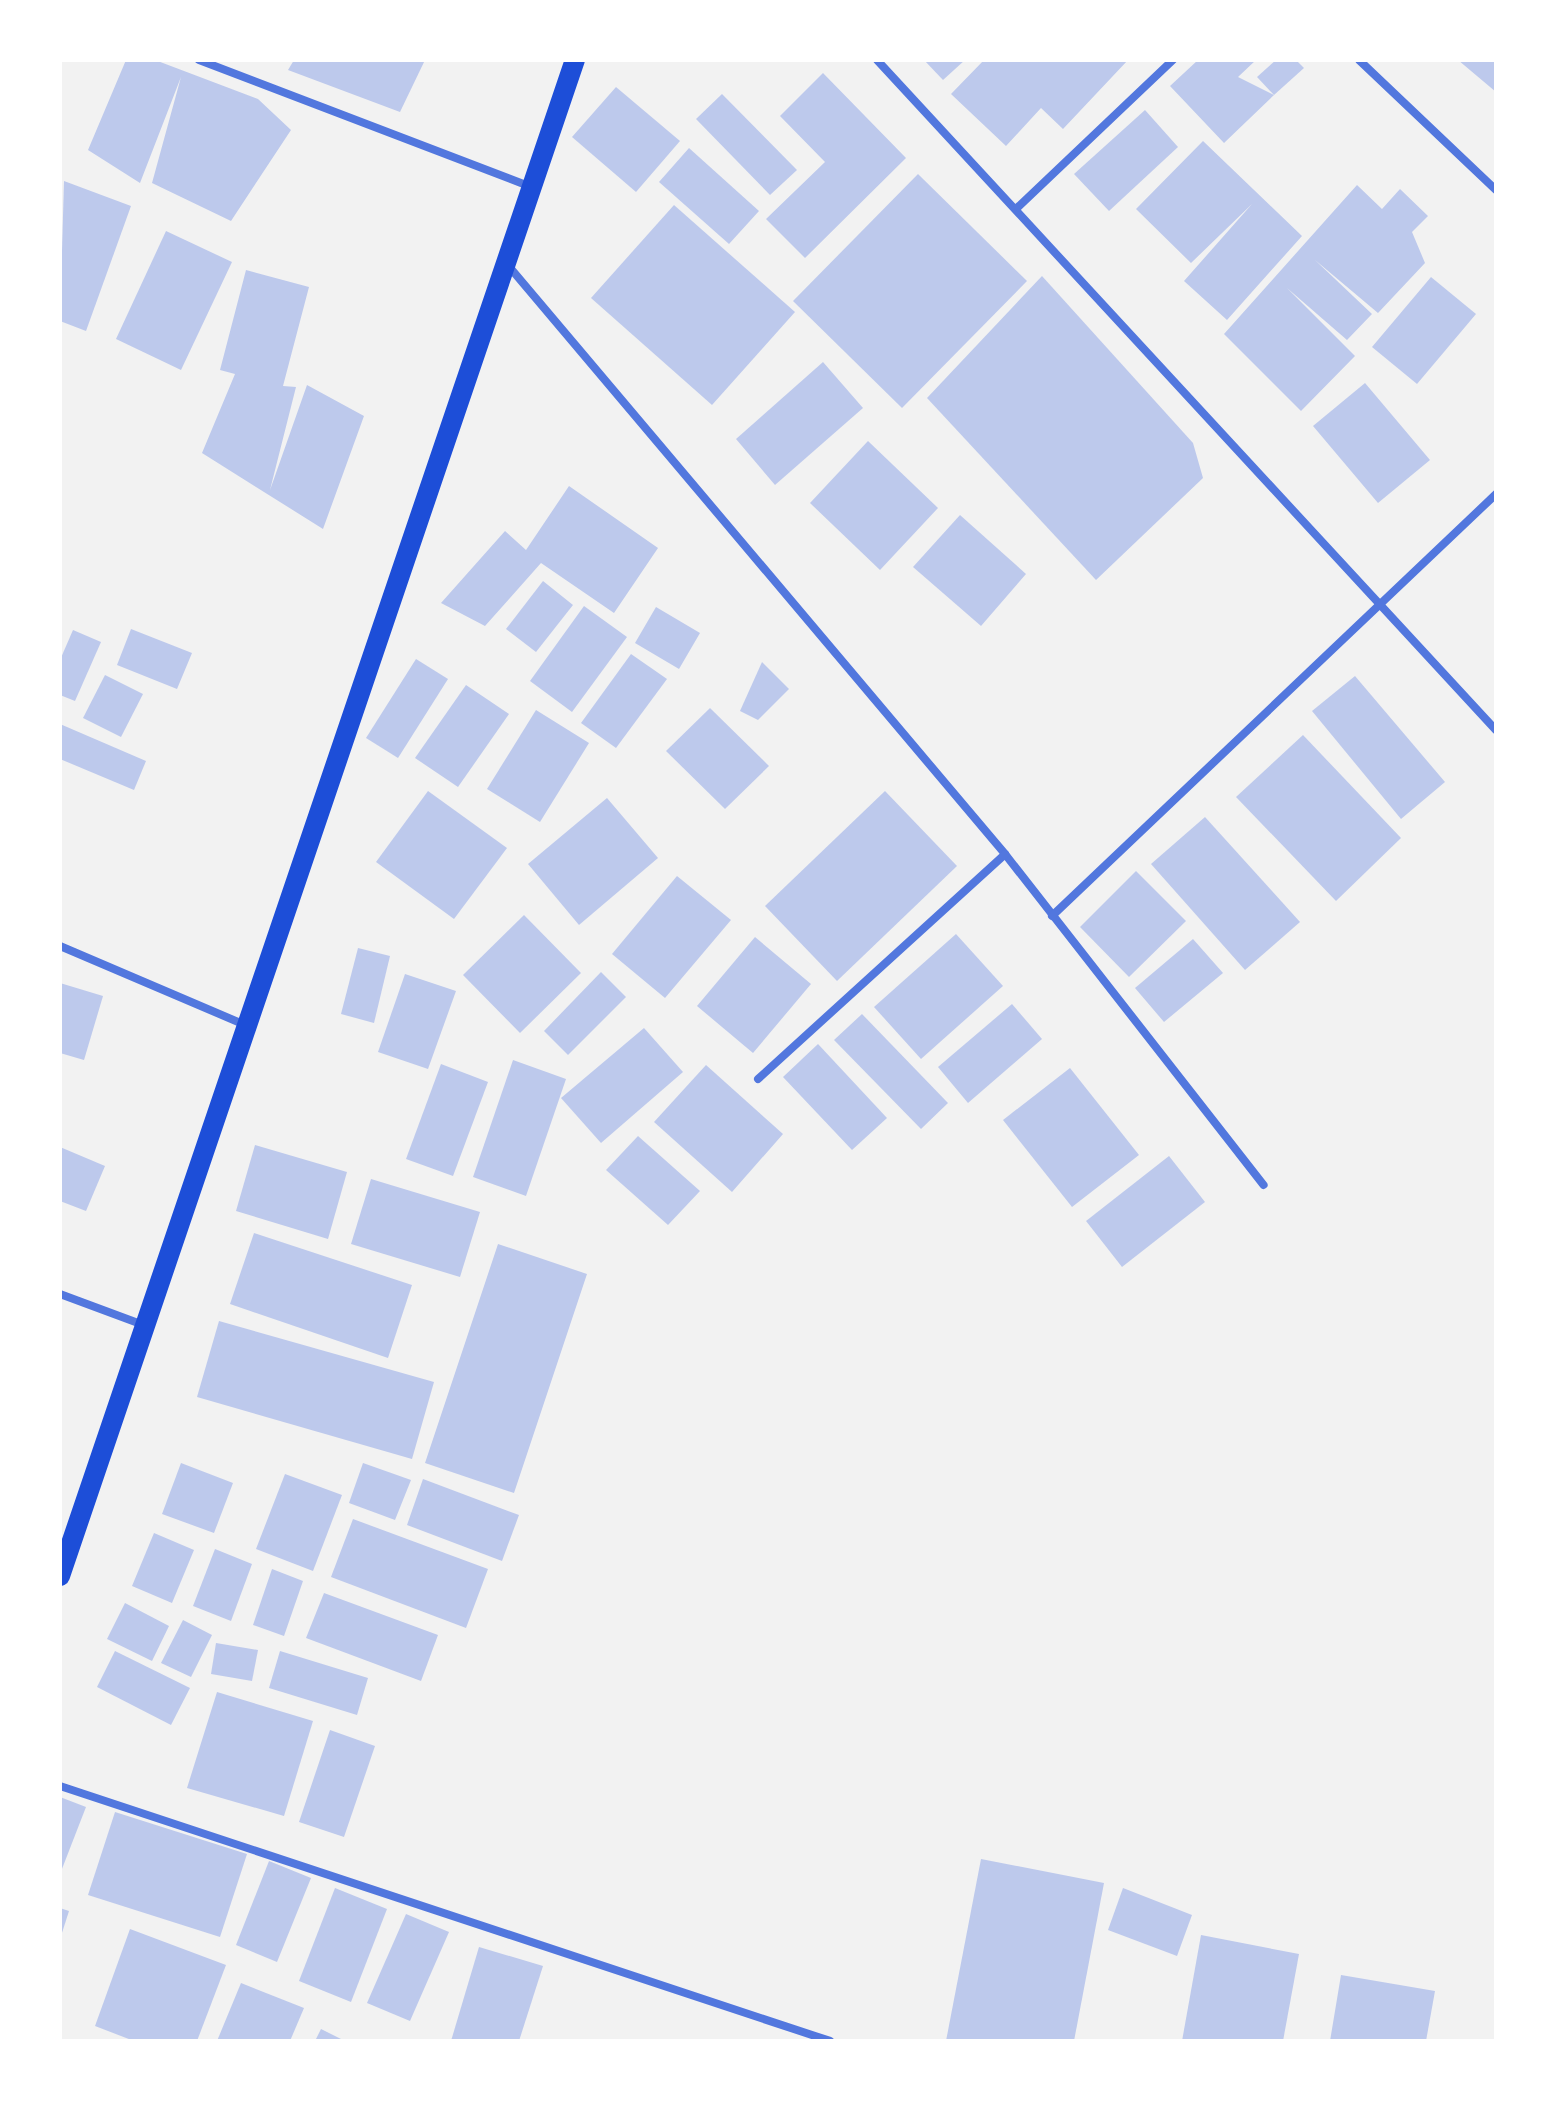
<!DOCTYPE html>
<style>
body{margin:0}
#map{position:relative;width:1556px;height:2101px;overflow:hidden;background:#f2f2f2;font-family:"Source Serif 4",serif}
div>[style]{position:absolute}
.building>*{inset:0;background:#bdc9ec}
.minor>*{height:8px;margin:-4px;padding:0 4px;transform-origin:4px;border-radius:4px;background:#5277de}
.primary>*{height:20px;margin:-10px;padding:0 10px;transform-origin:10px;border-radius:10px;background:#1d4ed8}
span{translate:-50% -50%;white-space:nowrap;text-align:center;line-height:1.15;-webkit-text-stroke:8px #fff;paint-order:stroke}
.frame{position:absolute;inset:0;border:62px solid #fff;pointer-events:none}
</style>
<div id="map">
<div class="building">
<i style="clip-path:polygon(126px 60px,155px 60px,258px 99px,291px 130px,231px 221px,152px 183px,181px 77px,140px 183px,88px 150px)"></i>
<i style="clip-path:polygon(294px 60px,425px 60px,400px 112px,288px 70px)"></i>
<i style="clip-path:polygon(924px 60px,965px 60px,943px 80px)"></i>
<i style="clip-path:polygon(984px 60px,1128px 60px,1063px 129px,1041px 108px,1006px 146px,951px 94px)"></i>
<i style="clip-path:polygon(1198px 60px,1256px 60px,1238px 77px,1274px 95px,1224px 143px,1170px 86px)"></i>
<i style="clip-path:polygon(1276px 60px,1296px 60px,1304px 68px,1274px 95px,1257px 77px)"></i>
<i style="clip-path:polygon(1458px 60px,1496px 60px,1496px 92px)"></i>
<i style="clip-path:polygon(823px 73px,906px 158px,805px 258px,766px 219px,825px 162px,780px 116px)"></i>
<i style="clip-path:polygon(616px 87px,680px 141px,636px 192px,572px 137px)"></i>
<i style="clip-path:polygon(722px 94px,797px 170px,770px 195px,696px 119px)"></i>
<i style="clip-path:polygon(1145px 110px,1178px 147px,1109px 211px,1074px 174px)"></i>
<i style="clip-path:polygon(1203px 141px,1302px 236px,1227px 320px,1184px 281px,1252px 204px,1191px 263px,1136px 209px)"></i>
<i style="clip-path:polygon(689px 148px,759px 211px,729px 244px,659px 182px)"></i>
<i style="clip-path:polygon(918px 174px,1027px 281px,902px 408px,793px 301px)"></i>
<i style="clip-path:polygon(64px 181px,131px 206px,86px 331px,60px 321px)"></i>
<i style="clip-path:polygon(1357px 185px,1382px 209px,1400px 189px,1428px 216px,1412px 232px,1425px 263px,1378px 313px,1315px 260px,1372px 314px,1347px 340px,1287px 288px,1355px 356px,1301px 411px,1224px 334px)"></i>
<i style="clip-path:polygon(674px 205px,795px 312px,712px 405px,591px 298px)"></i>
<i style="clip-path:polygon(166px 231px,232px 262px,181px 370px,116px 339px)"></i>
<i style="clip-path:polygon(246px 270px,309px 287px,283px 386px,296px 387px,270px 490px,307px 385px,364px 416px,323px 529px,202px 453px,235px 374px,220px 370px)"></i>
<i style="clip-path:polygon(1042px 276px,1193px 443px,1203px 478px,1096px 580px,927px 398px)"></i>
<i style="clip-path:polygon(1431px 277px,1476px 314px,1417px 384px,1372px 347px)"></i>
<i style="clip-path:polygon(823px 362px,863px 408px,775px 485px,736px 439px)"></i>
<i style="clip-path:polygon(1365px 383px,1430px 460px,1378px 503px,1313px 426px)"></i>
<i style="clip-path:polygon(868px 441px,938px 508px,880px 570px,810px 503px)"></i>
<i style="clip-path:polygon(569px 486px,658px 548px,614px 613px,541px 563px,485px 626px,441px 603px,505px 531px,526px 550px)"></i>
<i style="clip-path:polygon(960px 515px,1026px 574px,981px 626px,913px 567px)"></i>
<i style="clip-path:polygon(543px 581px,573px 605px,536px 652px,506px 629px)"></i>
<i style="clip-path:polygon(584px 606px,627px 637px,572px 712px,530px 681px)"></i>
<i style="clip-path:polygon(656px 607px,700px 633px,679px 669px,635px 643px)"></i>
<i style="clip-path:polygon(131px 629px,192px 653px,177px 689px,117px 665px)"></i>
<i style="clip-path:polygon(73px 630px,101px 642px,75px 701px,60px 695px,60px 660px)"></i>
<i style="clip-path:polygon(631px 654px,667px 679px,616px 748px,581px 723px)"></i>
<i style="clip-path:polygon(416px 659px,448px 679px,398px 758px,366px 738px)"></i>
<i style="clip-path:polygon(762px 662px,789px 689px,758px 720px,740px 711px)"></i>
<i style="clip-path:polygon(105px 675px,143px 694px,121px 737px,83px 718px)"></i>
<i style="clip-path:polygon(1355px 676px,1445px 782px,1401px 819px,1312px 711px)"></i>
<i style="clip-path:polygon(466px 685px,509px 714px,458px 787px,415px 758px)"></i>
<i style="clip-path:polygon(710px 708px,769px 766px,725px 809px,666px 751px)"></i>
<i style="clip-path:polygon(536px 710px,589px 743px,540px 822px,487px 789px)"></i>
<i style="clip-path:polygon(60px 724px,146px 761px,134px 790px,60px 759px)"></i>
<i style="clip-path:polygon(1303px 735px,1401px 838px,1336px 901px,1236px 797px)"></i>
<i style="clip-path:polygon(428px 791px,507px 848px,454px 919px,376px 862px)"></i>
<i style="clip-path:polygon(885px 791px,957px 866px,837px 981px,765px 906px)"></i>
<i style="clip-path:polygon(607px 798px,658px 858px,579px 925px,528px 864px)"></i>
<i style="clip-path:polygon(1205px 817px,1300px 922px,1245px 970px,1151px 864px)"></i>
<i style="clip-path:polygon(1136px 871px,1186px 921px,1129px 977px,1080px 927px)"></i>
<i style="clip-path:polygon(677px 876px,731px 920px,665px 998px,612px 954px)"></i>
<i style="clip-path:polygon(524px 915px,581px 973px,520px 1033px,463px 975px)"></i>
<i style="clip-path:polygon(956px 934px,1003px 986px,921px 1059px,874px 1007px)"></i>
<i style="clip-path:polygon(755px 937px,811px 984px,753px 1053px,697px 1006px)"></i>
<i style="clip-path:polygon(1193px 939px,1223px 973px,1164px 1022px,1135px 988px)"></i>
<i style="clip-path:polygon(358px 948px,390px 956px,374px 1023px,341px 1014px)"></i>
<i style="clip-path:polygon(601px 972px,626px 997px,568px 1055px,544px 1031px)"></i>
<i style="clip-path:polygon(405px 974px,456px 991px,428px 1069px,378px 1052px)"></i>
<i style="clip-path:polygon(60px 983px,103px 996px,84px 1060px,60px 1053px)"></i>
<i style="clip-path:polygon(1012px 1004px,1042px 1039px,968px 1103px,938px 1067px)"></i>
<i style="clip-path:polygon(862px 1014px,948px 1103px,921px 1129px,834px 1040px)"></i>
<i style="clip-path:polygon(644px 1028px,683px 1072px,601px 1143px,561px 1098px)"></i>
<i style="clip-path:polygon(818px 1044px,887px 1118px,852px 1150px,783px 1077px)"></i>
<i style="clip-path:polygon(513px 1060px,566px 1079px,526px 1196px,473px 1177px)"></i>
<i style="clip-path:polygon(441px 1064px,488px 1082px,453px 1176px,406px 1159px)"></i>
<i style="clip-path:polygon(706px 1065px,783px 1134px,732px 1192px,654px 1122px)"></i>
<i style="clip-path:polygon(1070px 1068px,1139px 1155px,1072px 1207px,1003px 1120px)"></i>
<i style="clip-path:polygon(638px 1136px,700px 1191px,668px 1225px,606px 1170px)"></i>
<i style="clip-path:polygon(255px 1145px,347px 1172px,328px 1239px,236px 1211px)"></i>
<i style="clip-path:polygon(60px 1147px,105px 1166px,86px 1211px,60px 1201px)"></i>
<i style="clip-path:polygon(1169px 1156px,1205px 1202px,1122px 1267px,1086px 1221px)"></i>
<i style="clip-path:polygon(371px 1179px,480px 1212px,460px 1277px,351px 1244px)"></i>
<i style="clip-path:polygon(254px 1233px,412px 1285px,388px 1358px,230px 1304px)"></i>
<i style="clip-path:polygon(498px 1244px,587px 1274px,514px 1493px,425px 1463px)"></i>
<i style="clip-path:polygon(219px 1321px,434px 1382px,412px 1459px,197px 1397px)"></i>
<i style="clip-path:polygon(181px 1463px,233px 1483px,214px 1533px,162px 1514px)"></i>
<i style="clip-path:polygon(363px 1463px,411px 1480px,395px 1520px,349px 1503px)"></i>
<i style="clip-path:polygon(285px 1474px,342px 1495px,313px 1571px,256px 1549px)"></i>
<i style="clip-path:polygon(423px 1479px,519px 1515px,502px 1561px,407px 1525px)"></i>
<i style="clip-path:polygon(353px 1519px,488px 1569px,466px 1628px,331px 1577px)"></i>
<i style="clip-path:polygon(154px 1533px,194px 1550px,172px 1603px,132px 1586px)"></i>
<i style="clip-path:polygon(215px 1549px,252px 1564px,231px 1621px,193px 1606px)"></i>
<i style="clip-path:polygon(272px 1569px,303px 1581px,284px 1636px,253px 1625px)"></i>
<i style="clip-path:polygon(324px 1593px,438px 1635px,421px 1681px,306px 1638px)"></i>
<i style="clip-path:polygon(125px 1603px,169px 1626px,152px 1661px,107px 1639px)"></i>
<i style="clip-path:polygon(183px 1620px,212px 1635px,191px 1677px,161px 1663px)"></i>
<i style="clip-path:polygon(216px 1643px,258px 1650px,252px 1681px,211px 1674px)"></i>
<i style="clip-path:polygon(115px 1651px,190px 1688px,171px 1725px,97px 1687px)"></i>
<i style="clip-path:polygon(280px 1651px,368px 1678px,357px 1715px,269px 1688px)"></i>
<i style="clip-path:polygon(217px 1692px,313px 1721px,284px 1816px,187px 1788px)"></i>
<i style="clip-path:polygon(330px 1730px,375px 1746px,344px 1837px,299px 1822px)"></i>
<i style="clip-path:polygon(60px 1797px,86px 1807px,60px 1874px)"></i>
<i style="clip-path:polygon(115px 1812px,247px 1854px,220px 1937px,88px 1895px)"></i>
<i style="clip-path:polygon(981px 1859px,1104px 1883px,1074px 2041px,946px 2041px)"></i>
<i style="clip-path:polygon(269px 1861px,311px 1878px,277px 1962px,236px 1945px)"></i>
<i style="clip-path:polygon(335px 1888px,387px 1909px,351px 2002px,299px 1981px)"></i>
<i style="clip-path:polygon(1123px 1888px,1192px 1915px,1177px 1956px,1108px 1930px)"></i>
<i style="clip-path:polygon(60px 1908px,69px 1911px,61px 1936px,60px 1936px)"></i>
<i style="clip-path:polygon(406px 1914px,449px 1932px,410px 2021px,367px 2003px)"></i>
<i style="clip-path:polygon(130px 1929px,226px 1965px,197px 2041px,134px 2041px,95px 2026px)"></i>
<i style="clip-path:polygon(1201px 1935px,1299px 1954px,1283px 2041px,1182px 2041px)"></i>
<i style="clip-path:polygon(479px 1947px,543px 1966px,519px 2041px,451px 2041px)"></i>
<i style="clip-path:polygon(1341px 1975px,1435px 1991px,1426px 2041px,1330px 2041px)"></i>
<i style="clip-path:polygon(241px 1983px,304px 2008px,290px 2041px,217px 2041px)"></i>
<i style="clip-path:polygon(321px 2029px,345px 2041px,315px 2041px)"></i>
</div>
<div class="minor">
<i style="left:199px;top:60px;width:355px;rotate:20.9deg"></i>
<i style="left:877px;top:60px;width:912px;rotate:47.27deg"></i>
<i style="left:1359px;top:60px;width:189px;rotate:43.5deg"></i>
<i style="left:1018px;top:207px;width:214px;rotate:-43.5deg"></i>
<i style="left:507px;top:264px;width:772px;rotate:49.83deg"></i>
<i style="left:1005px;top:854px;width:420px;rotate:52deg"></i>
<i style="left:1052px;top:916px;width:613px;rotate:-43.54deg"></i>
<i style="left:60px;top:946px;width:204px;rotate:23.1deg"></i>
<i style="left:758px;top:1079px;width:334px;rotate:-42.3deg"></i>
<i style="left:60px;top:1294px;width:92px;rotate:20.4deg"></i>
<i style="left:60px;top:1786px;width:811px;rotate:18.32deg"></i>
</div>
<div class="primary">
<i style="left:60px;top:1576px;width:1601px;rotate:-71.24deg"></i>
</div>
<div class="frame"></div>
</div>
